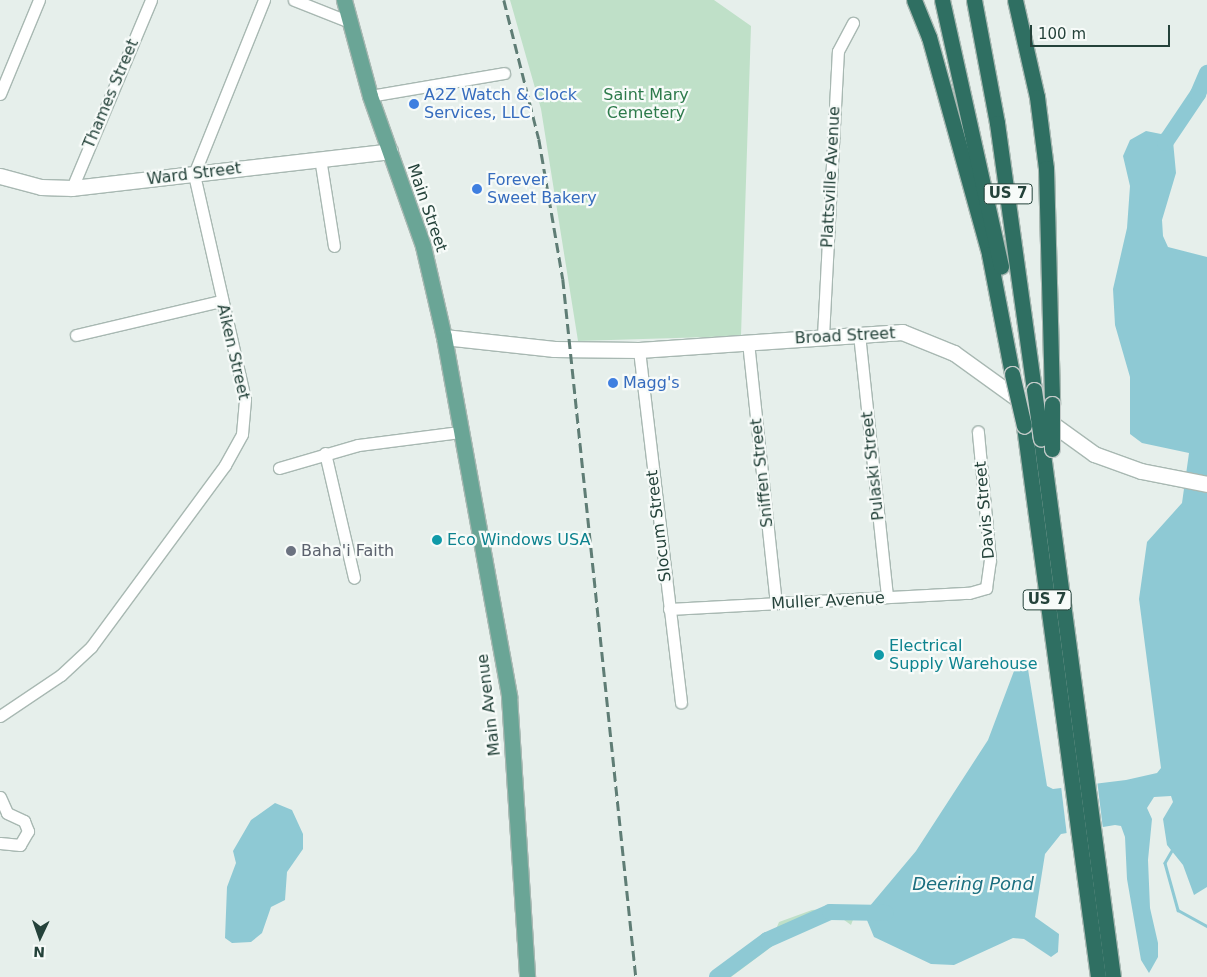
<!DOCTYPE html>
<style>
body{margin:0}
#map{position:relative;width:1207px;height:977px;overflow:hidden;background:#e6efeb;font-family:"DejaVu Sans",sans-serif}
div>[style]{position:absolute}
.green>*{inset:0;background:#bfe0c8}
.water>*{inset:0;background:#8ec9d4}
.pier>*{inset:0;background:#e6efeb}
.stream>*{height:2.5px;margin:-1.25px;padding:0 1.25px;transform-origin:1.25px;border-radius:1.25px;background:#8ec9d4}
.river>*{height:16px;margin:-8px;padding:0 8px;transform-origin:8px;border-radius:8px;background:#8ec9d4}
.roads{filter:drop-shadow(1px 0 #a8b8b2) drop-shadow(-1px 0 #a8b8b2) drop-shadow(0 1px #a8b8b2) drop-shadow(0 -1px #a8b8b2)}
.street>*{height:11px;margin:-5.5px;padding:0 5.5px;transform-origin:5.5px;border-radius:5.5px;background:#fff}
.secondary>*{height:15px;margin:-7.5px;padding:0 7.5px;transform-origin:7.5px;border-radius:7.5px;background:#fff}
.primary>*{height:15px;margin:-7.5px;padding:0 7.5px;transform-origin:7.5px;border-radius:7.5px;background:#6aa596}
.highway>*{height:15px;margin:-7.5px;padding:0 7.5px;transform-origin:7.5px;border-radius:7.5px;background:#2f6f62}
.rail>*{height:2.5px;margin-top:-1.25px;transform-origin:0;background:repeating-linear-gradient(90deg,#5f7d75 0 10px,transparent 0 15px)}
.bridges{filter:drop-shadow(1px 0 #c2cac8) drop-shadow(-1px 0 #c2cac8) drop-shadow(0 1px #c2cac8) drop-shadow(0 -1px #c2cac8)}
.highway-bridge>*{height:15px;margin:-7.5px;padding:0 7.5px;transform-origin:7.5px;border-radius:7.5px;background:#2f6f62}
.dots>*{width:14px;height:14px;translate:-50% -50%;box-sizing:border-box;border:2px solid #f7fbf9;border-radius:50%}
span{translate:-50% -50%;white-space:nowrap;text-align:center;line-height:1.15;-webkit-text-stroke:4.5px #f7fbf9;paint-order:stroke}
.shield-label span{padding:1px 4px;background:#f7fbf9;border:1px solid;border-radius:4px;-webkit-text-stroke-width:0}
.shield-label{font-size:15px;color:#24423a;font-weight:700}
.street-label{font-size:16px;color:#24423a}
.shop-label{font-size:16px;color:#366cbe}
.left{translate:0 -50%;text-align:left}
.park-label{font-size:16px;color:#2d7a4b}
.culture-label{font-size:16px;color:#0d838f}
.worship-label{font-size:16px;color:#5b616d}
.water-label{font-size:18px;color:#1c6f80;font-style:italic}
.north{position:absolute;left:15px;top:912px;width:50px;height:50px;-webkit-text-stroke:4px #f7fbf9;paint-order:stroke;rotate:183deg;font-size:14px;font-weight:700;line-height:20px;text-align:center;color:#24423a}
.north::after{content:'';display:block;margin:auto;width:18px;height:22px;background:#24423a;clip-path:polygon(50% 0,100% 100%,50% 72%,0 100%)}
.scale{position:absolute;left:1030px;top:25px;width:140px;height:22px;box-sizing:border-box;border:2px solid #24423a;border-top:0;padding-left:6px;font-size:15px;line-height:18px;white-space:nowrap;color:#24423a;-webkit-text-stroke:4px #f7fbf9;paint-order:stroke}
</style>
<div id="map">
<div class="green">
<i style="clip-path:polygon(510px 0,714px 0,751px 26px,741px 336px,578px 341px,541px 109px)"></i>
<i style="clip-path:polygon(843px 908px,854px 917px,851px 925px,840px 917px,813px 919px,786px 929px,775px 944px,731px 977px,721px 977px,774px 934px,779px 922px,812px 910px)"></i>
</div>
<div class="water">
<i style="clip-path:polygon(1175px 124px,1179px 130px,1173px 141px,1176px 173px,1162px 220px,1163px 236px,1168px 247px,1207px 257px,1207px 887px,1194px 895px,1183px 865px,1167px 845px,1163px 819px,1173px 802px,1171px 796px,1154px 797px,1147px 808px,1152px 819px,1148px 860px,1150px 908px,1158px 943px,1158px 957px,1149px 973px,1141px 960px,1127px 879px,1125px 837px,1121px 826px,1115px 825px,1061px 834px,1045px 854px,1035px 917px,1059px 934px,1058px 952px,1051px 957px,1024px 939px,1013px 938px,954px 965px,931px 964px,874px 937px,864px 913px,916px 851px,988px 740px,1017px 663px,1027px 663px,1047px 786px,1053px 789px,1126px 780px,1157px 773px,1161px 768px,1139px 599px,1147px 542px,1182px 503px,1189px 453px,1142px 443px,1130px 434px,1130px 377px,1115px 325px,1113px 289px,1127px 228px,1130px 186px,1123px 156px,1130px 140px,1146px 131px,1161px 134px)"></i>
<i style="clip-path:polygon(275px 803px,292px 810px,303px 834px,303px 849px,287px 872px,285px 900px,271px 907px,262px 933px,251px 942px,232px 943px,225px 938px,227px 887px,236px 863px,233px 851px,251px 820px)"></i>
</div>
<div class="pier">
<i style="clip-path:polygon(1097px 780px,1103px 829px,1067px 836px,1061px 786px)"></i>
</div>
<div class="stream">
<i style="left:1173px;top:849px;width:16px;rotate:120deg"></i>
<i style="left:1165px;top:863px;width:49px;rotate:74.5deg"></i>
<i style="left:1178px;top:910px;width:33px;rotate:29deg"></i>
</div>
<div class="river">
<i style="left:1165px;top:143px;width:59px;rotate:-56deg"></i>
<i style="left:1198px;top:94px;width:23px;rotate:-67deg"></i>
<i style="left:717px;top:977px;width:62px;rotate:-36.5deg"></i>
<i style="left:767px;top:940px;width:69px;rotate:-24deg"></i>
<i style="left:830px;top:912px;width:56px;rotate:1deg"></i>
</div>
<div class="roads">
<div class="street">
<i style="left:294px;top:0;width:57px;rotate:21.6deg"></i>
<i style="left:0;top:94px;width:102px;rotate:-67.5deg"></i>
<i style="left:370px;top:96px;width:136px;rotate:-9.7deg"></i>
<i style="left:320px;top:158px;width:89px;rotate:81deg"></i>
<i style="left:72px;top:188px;width:204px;rotate:-67.2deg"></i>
<i style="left:859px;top:334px;width:264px;rotate:83.9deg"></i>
<i style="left:76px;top:335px;width:149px;rotate:-13.2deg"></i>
<i style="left:823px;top:336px;width:285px;rotate:-87deg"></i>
<i style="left:838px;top:51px;width:32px;rotate:-62deg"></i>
<i style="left:748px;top:342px;width:262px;rotate:83.9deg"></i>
<i style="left:639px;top:350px;width:355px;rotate:83.2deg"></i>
<i style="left:325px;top:453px;width:128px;rotate:76.9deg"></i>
<i style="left:279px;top:468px;width:82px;rotate:-16.2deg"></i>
<i style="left:358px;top:445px;width:103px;rotate:-7.3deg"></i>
<i style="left:669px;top:609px;width:300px;rotate:-3.1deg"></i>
<i style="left:969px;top:593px;width:18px;rotate:-16deg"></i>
<i style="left:986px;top:588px;width:28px;rotate:-82deg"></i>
<i style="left:990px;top:560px;width:129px;rotate:-95.4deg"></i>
<i style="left:0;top:716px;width:73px;rotate:-33.9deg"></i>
<i style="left:61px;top:675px;width:41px;rotate:-43deg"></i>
<i style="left:91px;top:647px;width:226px;rotate:-53.6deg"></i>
<i style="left:225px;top:465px;width:35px;rotate:-61deg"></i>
<i style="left:242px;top:434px;width:35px;rotate:-85deg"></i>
<i style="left:245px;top:399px;width:231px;rotate:-102.8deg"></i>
<i style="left:194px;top:174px;width:188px;rotate:-68.1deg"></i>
<i style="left:0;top:797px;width:17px;rotate:66deg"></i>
<i style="left:7px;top:813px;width:19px;rotate:25deg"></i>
<i style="left:24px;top:821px;width:11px;rotate:68deg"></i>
<i style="left:28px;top:831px;width:16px;rotate:120deg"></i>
<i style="left:20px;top:845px;width:20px;rotate:-174deg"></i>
</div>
<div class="secondary">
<i style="left:0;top:176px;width:42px;rotate:15deg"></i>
<i style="left:41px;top:187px;width:31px;rotate:2deg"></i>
<i style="left:72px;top:188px;width:320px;rotate:-6.6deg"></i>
<i style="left:444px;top:337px;width:111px;rotate:6.2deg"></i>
<i style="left:554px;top:349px;width:85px;rotate:0.7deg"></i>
<i style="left:639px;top:350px;width:264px;rotate:-3.9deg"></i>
<i style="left:902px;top:332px;width:56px;rotate:22deg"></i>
<i style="left:954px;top:353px;width:173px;rotate:35.8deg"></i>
<i style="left:1094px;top:454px;width:50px;rotate:19.9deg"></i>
<i style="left:1141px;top:471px;width:67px;rotate:11.1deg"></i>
</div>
<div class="primary">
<i style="left:344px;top:0;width:99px;rotate:74.8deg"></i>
<i style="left:370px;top:96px;width:159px;rotate:70.5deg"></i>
<i style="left:423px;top:246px;width:93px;rotate:77deg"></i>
<i style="left:444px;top:337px;width:365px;rotate:79.7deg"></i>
<i style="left:509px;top:696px;width:282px;rotate:86.3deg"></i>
</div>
<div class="highway">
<i style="left:914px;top:0;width:40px;rotate:68deg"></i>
<i style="left:929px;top:37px;width:225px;rotate:74.5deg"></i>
<i style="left:989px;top:254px;width:122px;rotate:79.1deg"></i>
<i style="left:942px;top:0;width:273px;rotate:77.5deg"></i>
<i style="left:974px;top:0;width:125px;rotate:79.4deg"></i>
<i style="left:997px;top:123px;width:270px;rotate:82.1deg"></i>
<i style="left:1015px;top:0;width:99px;rotate:77.2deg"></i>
<i style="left:1037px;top:97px;width:72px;rotate:82.8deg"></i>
<i style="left:1046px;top:168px;width:236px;rotate:88.5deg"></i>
<i style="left:1024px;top:426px;width:556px;rotate:82.35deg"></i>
<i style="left:1041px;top:439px;width:543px;rotate:82.38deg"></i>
</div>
</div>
<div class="rail">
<i style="left:504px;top:0;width:143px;rotate:75.9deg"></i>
<i style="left:539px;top:139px;width:142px;rotate:80.3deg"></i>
<i style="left:563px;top:279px;width:702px;rotate:84.03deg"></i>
</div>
<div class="bridges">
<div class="highway-bridge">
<i style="left:1012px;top:374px;width:53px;rotate:77deg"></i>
<i style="left:1034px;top:390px;width:49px;rotate:81.9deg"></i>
<i style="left:1052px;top:404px;width:45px;rotate:90deg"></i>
</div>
</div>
<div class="dots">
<i style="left:414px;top:104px;background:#3f7fe0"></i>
<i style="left:477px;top:189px;background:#3f7fe0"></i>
<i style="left:613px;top:383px;background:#3f7fe0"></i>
<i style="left:437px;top:540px;background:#0f9aa8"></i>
<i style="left:291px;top:551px;background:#6b7280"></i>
<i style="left:879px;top:655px;background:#0f9aa8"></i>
</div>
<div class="shield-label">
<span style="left:1008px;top:194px">US 7</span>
<span style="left:1047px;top:600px">US 7</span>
</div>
<div class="street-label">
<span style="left:111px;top:94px;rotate:-67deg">Thames Street</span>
<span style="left:194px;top:174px;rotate:-7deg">Ward Street</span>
<span style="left:831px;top:177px;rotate:-87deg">Plattsville Avenue</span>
<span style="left:427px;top:208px;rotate:71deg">Main Street</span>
<span style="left:845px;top:336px;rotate:-3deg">Broad Street</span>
<span style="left:233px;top:352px;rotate:77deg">Aiken Street</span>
<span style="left:873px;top:466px;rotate:-96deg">Pulaski Street</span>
<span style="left:762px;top:473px;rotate:-96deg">Sniffen Street</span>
<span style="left:985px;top:510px;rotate:-95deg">Davis Street</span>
<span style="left:659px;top:526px;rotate:-97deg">Slocum Street</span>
<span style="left:828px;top:601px;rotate:-3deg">Muller Avenue</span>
<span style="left:489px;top:705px;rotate:-97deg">Main Avenue</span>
</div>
<div class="shop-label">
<span class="left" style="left:424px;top:104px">A2Z Watch &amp; Clock<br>Services, LLC</span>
<span class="left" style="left:487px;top:189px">Forever<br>Sweet Bakery</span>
<span class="left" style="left:623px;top:383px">Magg's</span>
</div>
<div class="park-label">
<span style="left:646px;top:104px">Saint Mary<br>Cemetery</span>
</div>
<div class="culture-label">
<span class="left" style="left:447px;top:540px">Eco Windows USA</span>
<span class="left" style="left:889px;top:655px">Electrical<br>Supply Warehouse</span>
</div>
<div class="worship-label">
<span class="left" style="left:301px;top:551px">Baha'i Faith</span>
</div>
<div class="water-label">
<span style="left:973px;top:884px">Deering Pond</span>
</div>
<div class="north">N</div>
<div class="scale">100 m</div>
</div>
